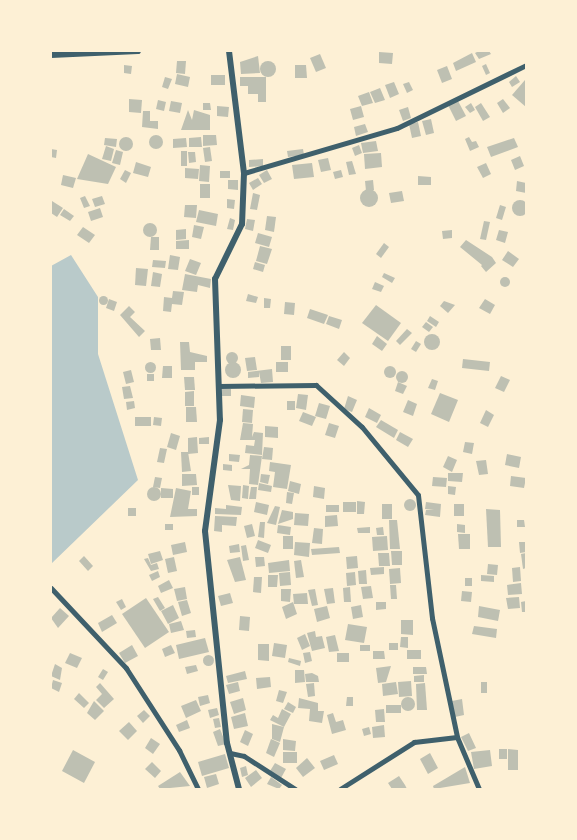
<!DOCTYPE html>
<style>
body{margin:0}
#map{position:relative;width:577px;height:840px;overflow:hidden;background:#fdf0d5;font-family:"DejaVu Sans",sans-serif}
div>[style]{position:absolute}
.green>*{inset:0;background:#b9caca}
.building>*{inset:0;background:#bec0b2}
.round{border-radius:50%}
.minor>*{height:5px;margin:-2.5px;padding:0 2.5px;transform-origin:2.5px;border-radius:2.5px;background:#3f606c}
.tertiary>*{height:6px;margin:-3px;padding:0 3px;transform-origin:3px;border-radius:3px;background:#3f606c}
span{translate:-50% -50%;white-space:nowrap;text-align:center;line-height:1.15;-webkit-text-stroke:7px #fdf0d5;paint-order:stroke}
.frame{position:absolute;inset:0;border:52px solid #fdf0d5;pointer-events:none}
</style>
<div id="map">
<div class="green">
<i style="clip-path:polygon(71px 255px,98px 297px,98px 354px,138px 480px,51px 564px,51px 266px)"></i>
</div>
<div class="building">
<i style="clip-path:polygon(479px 51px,489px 51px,491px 54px,479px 59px,475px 53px)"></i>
<i style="clip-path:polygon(379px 52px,393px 53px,392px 64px,379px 63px)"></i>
<i style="clip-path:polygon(472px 53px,476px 62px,456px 71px,453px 63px)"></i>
<i style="clip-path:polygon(320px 54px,326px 68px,316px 72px,310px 58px)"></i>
<i style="clip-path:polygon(258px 56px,260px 73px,241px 74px,240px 62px)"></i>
<i style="clip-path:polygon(177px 61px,186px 61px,185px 74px,176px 73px)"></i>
<i class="round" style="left:260px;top:61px;width:16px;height:16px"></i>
<i style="clip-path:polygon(486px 64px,490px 73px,486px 75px,482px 66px)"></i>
<i style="clip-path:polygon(124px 65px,132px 66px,131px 74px,124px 73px)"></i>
<i style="clip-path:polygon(295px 65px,306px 65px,307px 78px,295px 78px)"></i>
<i style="clip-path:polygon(447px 66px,452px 79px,442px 83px,437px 70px)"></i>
<i style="clip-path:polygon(177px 74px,190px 77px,188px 87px,175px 84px)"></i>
<i style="clip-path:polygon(211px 75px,225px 75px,225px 85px,211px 85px)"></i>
<i style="clip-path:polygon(516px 76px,520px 82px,512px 87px,509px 82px)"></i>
<i style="clip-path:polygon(165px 77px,172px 79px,168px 89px,162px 87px)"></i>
<i style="clip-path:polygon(240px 77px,266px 77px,266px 102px,258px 102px,258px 94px,248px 94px,248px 86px,240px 86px)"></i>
<i style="clip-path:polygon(525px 80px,526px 81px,526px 107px,512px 95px)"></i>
<i style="clip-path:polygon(394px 82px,399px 94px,390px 98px,385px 85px)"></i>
<i style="clip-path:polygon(409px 82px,413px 90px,407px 93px,403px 84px)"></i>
<i style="clip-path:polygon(380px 88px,385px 100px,375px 103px,370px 92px)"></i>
<i style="clip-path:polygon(369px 92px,373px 103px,362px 106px,358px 96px)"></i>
<i style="clip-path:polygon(129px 99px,142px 100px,141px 113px,129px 112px)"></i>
<i style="clip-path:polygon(457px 99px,466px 116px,456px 121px,448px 105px)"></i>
<i style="clip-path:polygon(503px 99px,510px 108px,503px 113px,497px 103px)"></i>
<i style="clip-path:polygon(158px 100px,166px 102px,164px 111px,156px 109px)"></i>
<i style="clip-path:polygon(171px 101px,182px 103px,180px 113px,169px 111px)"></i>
<i style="clip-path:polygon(203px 103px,210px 103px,211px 110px,203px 110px)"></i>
<i style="clip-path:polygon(471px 103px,475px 110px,470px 113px,465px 107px)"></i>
<i style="clip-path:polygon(481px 103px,490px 117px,483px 121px,475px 107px)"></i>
<i style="clip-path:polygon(217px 106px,229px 107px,228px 117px,217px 116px)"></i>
<i style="clip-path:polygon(361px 106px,364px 117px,353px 120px,350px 109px)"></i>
<i style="clip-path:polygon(408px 107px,411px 118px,403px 121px,399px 110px)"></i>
<i style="clip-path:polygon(188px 110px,192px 120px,194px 110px,210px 115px,210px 130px,181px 130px)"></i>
<i style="clip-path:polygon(143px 111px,150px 111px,150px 121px,158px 121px,158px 129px,142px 127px)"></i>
<i style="clip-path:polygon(431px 119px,434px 133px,426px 135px,422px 121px)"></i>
<i style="clip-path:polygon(418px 122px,421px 136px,412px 138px,409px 124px)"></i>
<i style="clip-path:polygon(365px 124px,368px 132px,356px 136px,354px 127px)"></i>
<i class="round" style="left:149px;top:135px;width:14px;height:14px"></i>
<i style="clip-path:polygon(203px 135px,216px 135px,217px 145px,203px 146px)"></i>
<i style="clip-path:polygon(201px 137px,202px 147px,189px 147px,189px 138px)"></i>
<i style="clip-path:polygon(469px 137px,472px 142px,476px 141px,479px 147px,470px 151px,465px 139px)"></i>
<i class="round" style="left:119px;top:137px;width:14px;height:14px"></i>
<i style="clip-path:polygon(105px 138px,117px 139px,116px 147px,104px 145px)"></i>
<i style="clip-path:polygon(186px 138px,187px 147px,173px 148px,173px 139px)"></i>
<i style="clip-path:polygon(514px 138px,518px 147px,491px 157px,487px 147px)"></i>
<i style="clip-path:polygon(376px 141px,378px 151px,363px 153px,361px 143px)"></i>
<i style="clip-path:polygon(359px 145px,362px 153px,355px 156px,352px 148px)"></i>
<i style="clip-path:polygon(106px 146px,114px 149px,111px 161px,102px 159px)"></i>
<i style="clip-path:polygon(210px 147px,212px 161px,205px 162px,203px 148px)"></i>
<i style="clip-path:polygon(51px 149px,57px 150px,56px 158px,51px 157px)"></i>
<i style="clip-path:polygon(303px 149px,304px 155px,288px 157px,287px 151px)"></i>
<i style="clip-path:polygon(116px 150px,123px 152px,120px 165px,112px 163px)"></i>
<i style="clip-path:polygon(181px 151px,187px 151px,187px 166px,181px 166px)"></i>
<i style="clip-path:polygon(188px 152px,195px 152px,196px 162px,189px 163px)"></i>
<i style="clip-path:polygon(381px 153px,382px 167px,365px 169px,364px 154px)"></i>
<i style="clip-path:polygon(88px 154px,116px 167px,108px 184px,77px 179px)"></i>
<i style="clip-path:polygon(520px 156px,524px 166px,515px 170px,511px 160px)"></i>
<i style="clip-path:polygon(328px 158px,331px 170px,321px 172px,318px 160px)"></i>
<i style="clip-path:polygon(263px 159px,263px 166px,249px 167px,249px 160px)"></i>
<i style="clip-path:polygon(352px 161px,356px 174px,349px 175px,346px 162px)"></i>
<i style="clip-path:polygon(136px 162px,151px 167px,148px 177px,133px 173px)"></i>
<i style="clip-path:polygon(312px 163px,314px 177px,294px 179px,292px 165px)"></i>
<i style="clip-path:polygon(486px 163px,491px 174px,483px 178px,477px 167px)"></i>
<i style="clip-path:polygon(200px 165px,210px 166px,209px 182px,199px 181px)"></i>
<i style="clip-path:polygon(185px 168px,199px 169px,198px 179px,185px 178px)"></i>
<i style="clip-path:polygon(125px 170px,131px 173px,126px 183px,120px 179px)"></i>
<i style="clip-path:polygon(267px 170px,272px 179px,264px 183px,259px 175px)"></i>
<i style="clip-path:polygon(341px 170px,343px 177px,335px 179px,333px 172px)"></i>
<i style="clip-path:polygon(220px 171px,230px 171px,230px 178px,220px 178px)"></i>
<i style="clip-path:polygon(63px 175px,76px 178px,73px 188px,61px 185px)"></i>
<i style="clip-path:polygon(418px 176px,431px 177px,431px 185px,418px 185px)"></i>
<i style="clip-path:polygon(258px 178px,262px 184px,253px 190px,249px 183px)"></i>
<i style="clip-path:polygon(228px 180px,238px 180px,238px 190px,228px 189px)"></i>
<i style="clip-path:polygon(373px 180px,374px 190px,366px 191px,365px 181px)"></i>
<i style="clip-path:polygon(517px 181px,526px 183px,526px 193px,516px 191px)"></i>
<i style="clip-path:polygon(200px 184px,210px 184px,210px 198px,200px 198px)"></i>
<i class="round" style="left:360px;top:189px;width:18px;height:18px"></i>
<i style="clip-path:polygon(402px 191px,404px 201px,391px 203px,389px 193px)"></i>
<i style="clip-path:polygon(253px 193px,260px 195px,257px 210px,250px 209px)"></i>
<i style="clip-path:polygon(85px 196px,90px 206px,84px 208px,80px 198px)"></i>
<i style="clip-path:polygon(102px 196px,105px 204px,95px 207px,92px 199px)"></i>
<i style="clip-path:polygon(227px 199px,235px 200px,234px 209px,227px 208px)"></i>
<i class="round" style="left:512px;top:200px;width:16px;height:16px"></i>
<i style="clip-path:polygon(52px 201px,63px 208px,57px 217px,51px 213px)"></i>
<i style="clip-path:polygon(185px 205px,197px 205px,196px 218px,184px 217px)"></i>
<i style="clip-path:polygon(500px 205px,506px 207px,502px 220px,496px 218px)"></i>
<i style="clip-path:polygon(100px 208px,103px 217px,91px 221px,88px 212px)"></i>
<i style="clip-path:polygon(64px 209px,74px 216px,70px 221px,60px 215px)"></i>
<i style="clip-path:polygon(199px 210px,218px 214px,216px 226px,196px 222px)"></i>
<i style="clip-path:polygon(267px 216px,276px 217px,274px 232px,265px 230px)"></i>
<i style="clip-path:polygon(230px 218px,235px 220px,233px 230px,227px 229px)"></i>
<i style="clip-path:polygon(247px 219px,255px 220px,253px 231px,245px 229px)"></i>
<i style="clip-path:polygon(484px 221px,490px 222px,486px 240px,480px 239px)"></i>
<i class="round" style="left:143px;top:223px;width:14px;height:14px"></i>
<i style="clip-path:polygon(194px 225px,204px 227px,201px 239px,192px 237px)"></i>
<i style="clip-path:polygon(83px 227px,95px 235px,89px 243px,77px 235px)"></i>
<i style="clip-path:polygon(186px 229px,186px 239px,176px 240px,176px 230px)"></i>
<i style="clip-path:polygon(452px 230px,452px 238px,443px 239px,442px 231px)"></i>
<i style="clip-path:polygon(499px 230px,508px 232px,505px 243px,496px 240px)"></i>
<i style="clip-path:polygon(258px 233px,272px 237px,269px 247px,255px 243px)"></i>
<i style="clip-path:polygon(151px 237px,159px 237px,159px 250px,150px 250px)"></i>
<i style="clip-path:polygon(189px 240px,189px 249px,176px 249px,176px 241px)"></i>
<i style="clip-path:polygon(466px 240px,492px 257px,496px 263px,486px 272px,481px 266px,487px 260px,482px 265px,460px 247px)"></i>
<i style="clip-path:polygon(384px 243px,389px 247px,381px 258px,376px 254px)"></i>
<i style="clip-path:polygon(260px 246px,272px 249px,267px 264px,256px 261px)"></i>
<i style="clip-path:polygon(508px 251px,519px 259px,513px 267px,502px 260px)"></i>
<i style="clip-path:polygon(170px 255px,180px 257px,178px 270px,168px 269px)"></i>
<i style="clip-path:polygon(190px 259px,201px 263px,196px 275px,185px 271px)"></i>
<i style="clip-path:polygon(153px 260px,166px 261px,165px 268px,152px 267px)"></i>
<i style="clip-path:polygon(255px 262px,265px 265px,263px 272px,253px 269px)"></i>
<i style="clip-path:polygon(136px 268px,148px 269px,146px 286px,135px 285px)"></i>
<i style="clip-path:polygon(153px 272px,162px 274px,160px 287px,151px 286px)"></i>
<i style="clip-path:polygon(384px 273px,395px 278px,392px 283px,382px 277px)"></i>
<i style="clip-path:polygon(185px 274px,211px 279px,210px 288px,198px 285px,197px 292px,182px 290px)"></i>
<i class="round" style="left:500px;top:277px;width:10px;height:10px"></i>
<i style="clip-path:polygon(375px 282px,384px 286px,381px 292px,372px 289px)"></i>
<i style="clip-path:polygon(173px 291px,184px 292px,182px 305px,172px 304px,171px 312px,163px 311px,164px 297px,172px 298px)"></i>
<i style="clip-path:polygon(248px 294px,258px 297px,256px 303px,246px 301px)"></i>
<i class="round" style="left:98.5px;top:295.5px;width:9px;height:9px"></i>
<i style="clip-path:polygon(264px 298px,271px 299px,270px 308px,264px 308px)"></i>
<i style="clip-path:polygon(109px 299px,117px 302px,114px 311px,106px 308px)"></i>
<i style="clip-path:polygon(485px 299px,495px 305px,490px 314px,479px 308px)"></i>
<i style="clip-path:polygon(444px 301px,455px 305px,448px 313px,440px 306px)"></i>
<i style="clip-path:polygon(285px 302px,295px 303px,294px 315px,284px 314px)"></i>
<i style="clip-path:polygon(376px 305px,401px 323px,388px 341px,362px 323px)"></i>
<i style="clip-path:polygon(129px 306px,135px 312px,130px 317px,145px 331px,139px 337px,120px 315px)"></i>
<i style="clip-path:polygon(310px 309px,328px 315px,324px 324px,307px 318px)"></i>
<i style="clip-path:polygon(329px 316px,342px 320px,339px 329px,326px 324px)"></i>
<i style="clip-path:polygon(430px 316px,439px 322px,436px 327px,427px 321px)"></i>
<i style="clip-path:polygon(426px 322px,433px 327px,429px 332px,422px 327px)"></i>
<i style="clip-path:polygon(407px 329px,412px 333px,400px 345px,396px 341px)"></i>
<i class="round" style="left:424px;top:334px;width:16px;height:16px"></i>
<i style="clip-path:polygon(377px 336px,387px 344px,382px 351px,372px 344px)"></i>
<i style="clip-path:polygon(160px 338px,161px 350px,151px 350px,150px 339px)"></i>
<i style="clip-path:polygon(416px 341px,421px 344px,416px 352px,411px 349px)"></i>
<i style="clip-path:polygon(180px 342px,189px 342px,190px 352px,207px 356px,207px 362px,195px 362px,195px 370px,181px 370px)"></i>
<i style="clip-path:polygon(281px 346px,291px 346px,291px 360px,281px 360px)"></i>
<i class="round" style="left:226px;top:352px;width:12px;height:12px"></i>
<i style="clip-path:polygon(344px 352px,350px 358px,344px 366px,337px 360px)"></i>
<i style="clip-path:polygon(255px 357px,257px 370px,247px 371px,245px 358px)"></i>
<i style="clip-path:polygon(463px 359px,490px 362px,489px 371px,462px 368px)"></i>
<i class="round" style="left:144.5px;top:361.5px;width:11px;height:11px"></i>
<i style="clip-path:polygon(276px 362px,288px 362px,288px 372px,276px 372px)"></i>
<i class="round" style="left:225px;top:362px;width:16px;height:16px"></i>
<i style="clip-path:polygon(163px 366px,172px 366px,172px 378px,162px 378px)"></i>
<i class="round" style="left:384px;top:366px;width:12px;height:12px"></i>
<i style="clip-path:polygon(272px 369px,273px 382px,261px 383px,259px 372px,259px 377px,248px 378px,248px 372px)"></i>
<i style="clip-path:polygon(131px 370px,134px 382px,126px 384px,123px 372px)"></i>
<i class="round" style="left:396px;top:371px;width:12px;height:12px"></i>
<i style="clip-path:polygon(147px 374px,154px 374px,154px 381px,147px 381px)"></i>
<i style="clip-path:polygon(501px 376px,510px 380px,504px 392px,495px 388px)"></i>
<i style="clip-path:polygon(184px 377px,194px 377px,195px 390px,185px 390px)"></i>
<i style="clip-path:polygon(432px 379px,438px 381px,435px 390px,428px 388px)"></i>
<i style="clip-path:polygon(398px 382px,407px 386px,403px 394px,395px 391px)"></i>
<i style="clip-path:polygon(130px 386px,133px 398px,124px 399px,122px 387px)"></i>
<i style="clip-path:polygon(222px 389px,231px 389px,231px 396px,222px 396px)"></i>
<i style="clip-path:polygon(194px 391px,194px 406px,185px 406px,185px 392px)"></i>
<i style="clip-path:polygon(440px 393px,458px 400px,449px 422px,431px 414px)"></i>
<i style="clip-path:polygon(298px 394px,308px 395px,306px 410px,296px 408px)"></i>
<i style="clip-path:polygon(241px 395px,255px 397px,254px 408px,240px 406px)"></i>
<i style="clip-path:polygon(348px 396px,357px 400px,352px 412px,344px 409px)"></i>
<i style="clip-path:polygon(408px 400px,417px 404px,413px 416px,403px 412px)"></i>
<i style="clip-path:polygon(134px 401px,135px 408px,127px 410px,126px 402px)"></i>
<i style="clip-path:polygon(287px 401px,295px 401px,295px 410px,287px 410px)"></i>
<i style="clip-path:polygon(319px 403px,330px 406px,326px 419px,315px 416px)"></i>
<i style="clip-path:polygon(186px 407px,196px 407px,197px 422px,186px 422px)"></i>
<i style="clip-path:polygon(369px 408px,381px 415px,377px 423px,365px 417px)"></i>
<i style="clip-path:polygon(243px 409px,253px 410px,252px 423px,242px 422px)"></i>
<i style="clip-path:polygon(486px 410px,494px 415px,488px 427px,480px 423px)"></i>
<i style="clip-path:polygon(303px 412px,316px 417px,312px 426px,299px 421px)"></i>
<i style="clip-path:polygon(135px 417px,151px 417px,151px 426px,135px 426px)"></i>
<i style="clip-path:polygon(154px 417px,162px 418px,161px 426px,153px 425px)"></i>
<i style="clip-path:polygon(381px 420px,398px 430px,394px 438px,376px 427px)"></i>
<i style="clip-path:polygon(243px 423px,253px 424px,252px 437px,254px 432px,263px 433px,262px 455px,245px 453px,246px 445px,254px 446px,255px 440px,240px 440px)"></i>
<i style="clip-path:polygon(329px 423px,339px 426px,335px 438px,325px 435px)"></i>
<i style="clip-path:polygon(265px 426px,278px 427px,278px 438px,265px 437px)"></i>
<i style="clip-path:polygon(400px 432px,413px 439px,408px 447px,396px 440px)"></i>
<i style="clip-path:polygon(171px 433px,180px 436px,176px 450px,167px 447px)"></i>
<i style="clip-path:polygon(197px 437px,198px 453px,188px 454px,188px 438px)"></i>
<i style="clip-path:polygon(209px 437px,209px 444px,199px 444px,199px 438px)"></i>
<i style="clip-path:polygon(465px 442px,474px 443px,472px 454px,463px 452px)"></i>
<i style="clip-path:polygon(264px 447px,273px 448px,272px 460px,262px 459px)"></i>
<i style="clip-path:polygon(160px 448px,167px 449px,164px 463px,157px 462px)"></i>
<i style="clip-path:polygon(181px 452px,188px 452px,191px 471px,182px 472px)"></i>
<i style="clip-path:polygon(229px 454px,240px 455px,239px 462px,229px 461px)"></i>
<i style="clip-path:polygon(507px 454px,521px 457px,519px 468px,505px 465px)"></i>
<i style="clip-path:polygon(250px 455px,262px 456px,258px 485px,249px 484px,250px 469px,241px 469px,249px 465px)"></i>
<i style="clip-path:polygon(448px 456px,457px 460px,452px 472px,443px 467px)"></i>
<i style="clip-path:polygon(486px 460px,488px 474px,479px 475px,476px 461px)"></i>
<i style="clip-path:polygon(270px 462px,291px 465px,287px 489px,273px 487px,275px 472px,269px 471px)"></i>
<i style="clip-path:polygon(223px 464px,232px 465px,232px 471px,223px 470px)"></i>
<i style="clip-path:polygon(448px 473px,463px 473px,462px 482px,448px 481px)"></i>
<i style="clip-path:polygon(182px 474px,196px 474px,197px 485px,182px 486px)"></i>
<i style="clip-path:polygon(261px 474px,270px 475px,268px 484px,260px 482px)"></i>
<i style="clip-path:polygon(511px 476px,526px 478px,524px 488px,510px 486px)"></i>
<i style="clip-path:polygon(155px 477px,162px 478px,160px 488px,153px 487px)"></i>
<i style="clip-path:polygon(433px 477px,447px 478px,446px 487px,432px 486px)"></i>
<i style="clip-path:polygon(290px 481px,301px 484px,299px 494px,288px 491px)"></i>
<i style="clip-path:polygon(259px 483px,272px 486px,271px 492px,258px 490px)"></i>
<i style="clip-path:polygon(228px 485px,241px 486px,240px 501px,231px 500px)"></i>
<i style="clip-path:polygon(243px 485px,249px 486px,248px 499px,242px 498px)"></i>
<i style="clip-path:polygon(314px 486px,325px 488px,324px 499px,313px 497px)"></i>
<i style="clip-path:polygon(448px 486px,456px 487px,455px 495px,448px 494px)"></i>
<i style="clip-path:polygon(192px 487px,199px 487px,199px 495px,192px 495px)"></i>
<i style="clip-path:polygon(251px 487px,257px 487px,256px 499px,249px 499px)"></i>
<i class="round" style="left:147px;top:487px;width:14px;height:14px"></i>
<i style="clip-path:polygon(161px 488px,173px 489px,173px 498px,161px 498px)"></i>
<i style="clip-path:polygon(176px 488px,191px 491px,188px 509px,197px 509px,197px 516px,170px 517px)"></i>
<i style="clip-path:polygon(287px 492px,294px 493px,292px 504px,286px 503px)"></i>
<i class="round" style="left:404px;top:499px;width:12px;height:12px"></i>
<i style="clip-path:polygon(357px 501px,365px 502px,364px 514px,357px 514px)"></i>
<i style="clip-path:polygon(256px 502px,269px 505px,267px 515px,254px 512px)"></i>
<i style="clip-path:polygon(343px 502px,356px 502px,356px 512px,343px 512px)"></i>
<i style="clip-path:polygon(426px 502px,441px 504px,440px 517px,425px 515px,426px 510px,434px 510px,425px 509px)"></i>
<i style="clip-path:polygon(382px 504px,392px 504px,392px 519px,382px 519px)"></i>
<i style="clip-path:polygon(454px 504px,464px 504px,464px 516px,454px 516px)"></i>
<i style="clip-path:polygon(226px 505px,242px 507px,241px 515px,215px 514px,215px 508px,226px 509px)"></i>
<i style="clip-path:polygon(326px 505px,339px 505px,339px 512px,326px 512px)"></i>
<i style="clip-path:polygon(275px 506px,280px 507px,276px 525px,267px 523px)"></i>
<i style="clip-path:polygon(128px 508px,136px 508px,136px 516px,128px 516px)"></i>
<i style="clip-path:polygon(486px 509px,500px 510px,501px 547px,488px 547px)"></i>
<i style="clip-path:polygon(282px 510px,293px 512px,293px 519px,278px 524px)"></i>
<i style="clip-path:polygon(295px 513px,309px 514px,308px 526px,294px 525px)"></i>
<i style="clip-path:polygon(337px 515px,338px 526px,325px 527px,325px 516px)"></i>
<i style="clip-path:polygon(215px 516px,237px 517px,236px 526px,222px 525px,222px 532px,214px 531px)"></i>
<i style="clip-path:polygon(389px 520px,397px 520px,400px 549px,390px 549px)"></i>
<i style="clip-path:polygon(517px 520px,524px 520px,525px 527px,517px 527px)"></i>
<i style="clip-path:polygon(260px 522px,265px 522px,264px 538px,258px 537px)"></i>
<i style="clip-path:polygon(165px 524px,173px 524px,173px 530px,165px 530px)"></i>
<i style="clip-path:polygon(252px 524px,255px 536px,247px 538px,244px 526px)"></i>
<i style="clip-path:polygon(457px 524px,465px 525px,465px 533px,457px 532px)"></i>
<i style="clip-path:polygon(278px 525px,291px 527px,290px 535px,277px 533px)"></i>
<i style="clip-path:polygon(370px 527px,370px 533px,358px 533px,357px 528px)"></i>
<i style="clip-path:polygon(383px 527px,384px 535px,377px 535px,376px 528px)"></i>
<i style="clip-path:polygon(314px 528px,323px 529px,322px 544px,312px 543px)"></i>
<i style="clip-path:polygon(458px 534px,470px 534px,470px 549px,459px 549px)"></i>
<i style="clip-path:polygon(283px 536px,293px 536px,293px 549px,283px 549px)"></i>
<i style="clip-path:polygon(387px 536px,388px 550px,373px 551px,372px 537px)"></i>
<i style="clip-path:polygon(258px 540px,271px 545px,268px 553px,255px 548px)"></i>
<i style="clip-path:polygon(185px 542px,187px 552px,173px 555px,171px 545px)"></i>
<i style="clip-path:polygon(295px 542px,310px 543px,309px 557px,294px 555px)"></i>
<i style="clip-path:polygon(519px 542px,526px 542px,526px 552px,520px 553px)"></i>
<i style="clip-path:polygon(239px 544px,240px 552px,230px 553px,229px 546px)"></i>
<i style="clip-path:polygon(246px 545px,249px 560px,243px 561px,241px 546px)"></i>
<i style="clip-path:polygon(339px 547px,340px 553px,312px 555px,311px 549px)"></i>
<i style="clip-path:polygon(160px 551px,163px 560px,151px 564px,148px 554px)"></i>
<i style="clip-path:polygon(391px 551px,402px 551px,402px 565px,392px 565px)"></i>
<i style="clip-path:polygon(378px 553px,389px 553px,390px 566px,379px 566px)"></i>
<i style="clip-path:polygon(526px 553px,526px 568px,523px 569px,521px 554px)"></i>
<i style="clip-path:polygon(84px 556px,93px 566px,88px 571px,79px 561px)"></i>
<i style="clip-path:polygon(357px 556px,358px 568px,347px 569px,346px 557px)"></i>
<i style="clip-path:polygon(174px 557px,177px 571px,168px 573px,165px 559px)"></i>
<i style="clip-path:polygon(240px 557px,246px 580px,235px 582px,227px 560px)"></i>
<i style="clip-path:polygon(255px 557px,264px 557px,265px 566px,256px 567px)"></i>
<i style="clip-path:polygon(148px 558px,151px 565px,157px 563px,159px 569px,151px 571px,144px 559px)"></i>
<i style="clip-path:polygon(289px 560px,290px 571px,269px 573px,268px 563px)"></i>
<i style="clip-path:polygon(301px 560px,304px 577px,296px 578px,294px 561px)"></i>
<i style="clip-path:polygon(488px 564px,498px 565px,497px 575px,487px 574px)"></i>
<i style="clip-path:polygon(384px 567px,384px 574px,371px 575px,370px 568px)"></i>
<i style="clip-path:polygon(520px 567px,521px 581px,513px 582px,512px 568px)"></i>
<i style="clip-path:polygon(400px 568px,401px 583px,390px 584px,389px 569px)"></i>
<i style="clip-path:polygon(366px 570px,367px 584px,359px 584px,358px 571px)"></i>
<i style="clip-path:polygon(158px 571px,160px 577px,152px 581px,149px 575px)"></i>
<i style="clip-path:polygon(290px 572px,291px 585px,280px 586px,279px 573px)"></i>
<i style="clip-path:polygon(355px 572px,356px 585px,347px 586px,346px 573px)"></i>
<i style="clip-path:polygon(268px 575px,278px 575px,277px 587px,268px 587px)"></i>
<i style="clip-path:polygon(481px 575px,494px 576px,494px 582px,481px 581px)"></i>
<i style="clip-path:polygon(254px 577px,262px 577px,261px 593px,253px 592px)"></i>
<i style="clip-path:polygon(465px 578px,472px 578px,472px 586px,465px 586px)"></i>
<i style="clip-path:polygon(169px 580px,173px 588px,161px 593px,158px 586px)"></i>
<i style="clip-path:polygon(521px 583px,522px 594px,508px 595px,507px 585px)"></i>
<i style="clip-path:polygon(390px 585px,396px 585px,397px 599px,391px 599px)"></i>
<i style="clip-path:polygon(371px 586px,373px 598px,363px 599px,361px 587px)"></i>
<i style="clip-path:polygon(185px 587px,187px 599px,177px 601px,174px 589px)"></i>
<i style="clip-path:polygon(350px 587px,351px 602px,344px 602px,343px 588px)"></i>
<i style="clip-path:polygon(333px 588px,335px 603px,327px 604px,324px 589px)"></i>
<i style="clip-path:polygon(281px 589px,291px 589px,290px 602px,281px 601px)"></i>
<i style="clip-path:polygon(315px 589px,318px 605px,312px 606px,308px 590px)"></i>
<i style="clip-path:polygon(462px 591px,472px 592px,471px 602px,461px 601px)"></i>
<i style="clip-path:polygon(230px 593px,233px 603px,221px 606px,218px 596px)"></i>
<i style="clip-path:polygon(307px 593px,308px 604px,294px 604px,293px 594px)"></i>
<i style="clip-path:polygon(158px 597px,165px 608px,160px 611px,153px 599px)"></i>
<i style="clip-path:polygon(519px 597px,520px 608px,508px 609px,506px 598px)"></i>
<i style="clip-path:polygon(146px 598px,169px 632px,145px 648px,122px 614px)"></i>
<i style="clip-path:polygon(122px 599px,126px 607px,121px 610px,116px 602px)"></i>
<i style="clip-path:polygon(187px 600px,191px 613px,182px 616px,178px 602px)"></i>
<i style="clip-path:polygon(526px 601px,526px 612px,522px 612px,521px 602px)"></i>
<i style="clip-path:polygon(293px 602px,297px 614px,286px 619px,282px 607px)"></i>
<i style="clip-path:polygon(376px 602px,386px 602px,386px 609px,376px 610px)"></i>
<i style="clip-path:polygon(173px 605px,179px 618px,168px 624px,161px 611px)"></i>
<i style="clip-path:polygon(361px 605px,363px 617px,353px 619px,351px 607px)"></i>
<i style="clip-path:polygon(327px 606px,330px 618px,317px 622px,314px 609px)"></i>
<i style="clip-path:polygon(479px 606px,500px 610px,498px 621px,478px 617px)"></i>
<i style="clip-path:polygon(60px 608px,69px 616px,58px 628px,51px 618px)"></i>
<i style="clip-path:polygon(112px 615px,117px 623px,102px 632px,98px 623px)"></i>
<i style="clip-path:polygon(240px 616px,250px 617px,249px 631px,239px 630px)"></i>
<i style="clip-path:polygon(401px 620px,413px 620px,413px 635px,401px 634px)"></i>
<i style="clip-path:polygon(181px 621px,184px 630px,171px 633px,169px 624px)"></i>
<i style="clip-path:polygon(348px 624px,367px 627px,364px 643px,345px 640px)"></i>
<i style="clip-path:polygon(474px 626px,497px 629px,496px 638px,472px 634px)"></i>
<i style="clip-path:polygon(195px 630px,196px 637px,187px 638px,186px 631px)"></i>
<i style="clip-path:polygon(315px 631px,316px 637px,322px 636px,325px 648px,312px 651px,307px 633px)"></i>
<i style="clip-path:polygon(305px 634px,310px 646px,302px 650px,297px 638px)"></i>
<i style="clip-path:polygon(335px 635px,339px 651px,329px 652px,326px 637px)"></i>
<i style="clip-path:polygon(401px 637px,408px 637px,408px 648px,400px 647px)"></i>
<i style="clip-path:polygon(205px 638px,209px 652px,179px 659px,176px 645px)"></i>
<i style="clip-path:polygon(274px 643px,287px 645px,285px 658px,272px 656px)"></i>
<i style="clip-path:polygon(389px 643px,398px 643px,398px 650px,389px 650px)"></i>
<i style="clip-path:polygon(258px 644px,269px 644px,269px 661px,258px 660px)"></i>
<i style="clip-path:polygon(132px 645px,138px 656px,125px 663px,119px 653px)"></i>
<i style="clip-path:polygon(171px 645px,175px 653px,165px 657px,162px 649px)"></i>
<i style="clip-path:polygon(360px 645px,370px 645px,370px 651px,360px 651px)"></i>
<i style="clip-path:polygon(407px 650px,421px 650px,421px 659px,407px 659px)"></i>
<i style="clip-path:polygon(373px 651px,384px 651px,385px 659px,373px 659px)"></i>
<i style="clip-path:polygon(310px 652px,312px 661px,305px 663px,303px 653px)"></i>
<i style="clip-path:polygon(70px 653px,82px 658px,77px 668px,65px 663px)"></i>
<i style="clip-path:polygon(337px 653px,349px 653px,349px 662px,337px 662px)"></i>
<i class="round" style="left:202.5px;top:654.5px;width:11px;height:11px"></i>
<i style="clip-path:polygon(289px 658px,301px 661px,300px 666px,288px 662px)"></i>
<i style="clip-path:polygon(55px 664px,62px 668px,60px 680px,51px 676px)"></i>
<i style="clip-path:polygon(196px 665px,198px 671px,187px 674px,185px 667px)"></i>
<i style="clip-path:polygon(391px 666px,386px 682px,378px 683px,376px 668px)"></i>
<i style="clip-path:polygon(413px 667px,426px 667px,427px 674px,413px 674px)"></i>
<i style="clip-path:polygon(103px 669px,108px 672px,103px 680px,98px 677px)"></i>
<i style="clip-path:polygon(295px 670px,304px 670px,305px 682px,295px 683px)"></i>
<i style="clip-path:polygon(245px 671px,247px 679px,228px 683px,226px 676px)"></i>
<i style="clip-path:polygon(312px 673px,318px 676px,319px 682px,306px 682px,305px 674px)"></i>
<i style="clip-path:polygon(424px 675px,424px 682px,414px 682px,414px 676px)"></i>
<i style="clip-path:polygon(270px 677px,271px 687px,257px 689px,256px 678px)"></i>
<i style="clip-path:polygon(53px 680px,62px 683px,59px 692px,51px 688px)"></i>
<i style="clip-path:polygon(411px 681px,412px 696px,399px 697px,398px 682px)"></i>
<i style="clip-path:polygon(238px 682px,240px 691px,229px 694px,226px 685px)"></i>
<i style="clip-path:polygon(396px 682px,398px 694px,383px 696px,382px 684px)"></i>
<i style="clip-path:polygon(481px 682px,487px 682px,487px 693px,481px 693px)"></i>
<i style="clip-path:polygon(100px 683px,114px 699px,104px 708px,96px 700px,102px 694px,96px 687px)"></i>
<i style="clip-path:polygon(314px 683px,315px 696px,308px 697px,306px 684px)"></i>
<i style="clip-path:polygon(425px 683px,427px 710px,417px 710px,416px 684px)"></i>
<i style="clip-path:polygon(279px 690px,287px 692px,283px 703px,276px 701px)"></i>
<i style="clip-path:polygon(79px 693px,89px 703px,84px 708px,74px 699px)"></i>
<i style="clip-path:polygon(208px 695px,210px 703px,200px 706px,198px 697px)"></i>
<i class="round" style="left:401px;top:697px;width:14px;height:14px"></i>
<i style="clip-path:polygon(347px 697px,353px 697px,353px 706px,346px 706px)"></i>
<i style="clip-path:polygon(243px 698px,246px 710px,234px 714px,230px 702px)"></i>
<i style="clip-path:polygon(299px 698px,318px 703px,318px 711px,324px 711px,322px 723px,309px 721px,310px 709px,298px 708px)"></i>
<i style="clip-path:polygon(462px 699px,464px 715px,455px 717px,452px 701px)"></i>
<i style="clip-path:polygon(196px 700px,201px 711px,186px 718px,181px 706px)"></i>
<i style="clip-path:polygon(94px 701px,104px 711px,95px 720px,87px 713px)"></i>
<i style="clip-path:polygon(288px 702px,296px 707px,293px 713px,284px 709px)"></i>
<i style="clip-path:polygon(386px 705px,401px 705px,401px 713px,386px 713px)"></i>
<i style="clip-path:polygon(217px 708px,219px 715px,210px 718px,208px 710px)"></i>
<i style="clip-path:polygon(282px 709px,291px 714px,284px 727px,270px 720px,273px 715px,278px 718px)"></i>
<i style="clip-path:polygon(384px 709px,385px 722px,376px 722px,375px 710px)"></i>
<i style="clip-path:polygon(144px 710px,150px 716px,143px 723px,137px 716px)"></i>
<i style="clip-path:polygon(245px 713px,248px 726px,234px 729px,231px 717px)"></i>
<i style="clip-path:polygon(333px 713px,336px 722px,343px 720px,346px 730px,332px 734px,327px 715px)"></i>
<i style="clip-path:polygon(219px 718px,221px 727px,215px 728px,213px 719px)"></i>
<i style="clip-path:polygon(187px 720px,190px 728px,179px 732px,176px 725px)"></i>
<i style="clip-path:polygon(129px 722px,137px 731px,128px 740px,119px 731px)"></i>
<i style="clip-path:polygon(272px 724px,284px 727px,280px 742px,272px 739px)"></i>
<i style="clip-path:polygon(384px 725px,385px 737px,373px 738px,372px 727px)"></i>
<i style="clip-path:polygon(369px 727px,371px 734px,364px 736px,362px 729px)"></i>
<i style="clip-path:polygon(220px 729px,226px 744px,218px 746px,213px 732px)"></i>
<i style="clip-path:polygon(245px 730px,253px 734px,248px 746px,240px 742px)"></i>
<i style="clip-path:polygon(469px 733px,476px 748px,468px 751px,461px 737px)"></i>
<i style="clip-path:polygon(151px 738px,160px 744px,153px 754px,145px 748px)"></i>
<i style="clip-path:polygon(271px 739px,280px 743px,274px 757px,266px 753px)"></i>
<i style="clip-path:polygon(283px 739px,296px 741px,295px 751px,283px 750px)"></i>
<i style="clip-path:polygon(499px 749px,507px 749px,507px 759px,499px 759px)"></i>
<i style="clip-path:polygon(508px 749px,518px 750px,518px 770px,508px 770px)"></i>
<i style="clip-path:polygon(73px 750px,95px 762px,84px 783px,62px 771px)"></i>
<i style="clip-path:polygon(490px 750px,492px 766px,474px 769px,471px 752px)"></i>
<i style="clip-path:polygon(283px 752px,297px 752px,297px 763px,283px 763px)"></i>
<i style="clip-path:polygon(430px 753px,438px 768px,428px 774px,420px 759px)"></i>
<i style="clip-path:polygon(225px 754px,229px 768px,202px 776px,198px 762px)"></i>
<i style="clip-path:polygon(334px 755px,338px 764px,324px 770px,320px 761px)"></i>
<i style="clip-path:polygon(307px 758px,315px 768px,303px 777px,296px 768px)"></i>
<i style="clip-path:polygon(152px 762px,161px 771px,155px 778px,145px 769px)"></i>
<i style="clip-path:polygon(275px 763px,286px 769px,281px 778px,270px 771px)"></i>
<i style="clip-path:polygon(246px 766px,248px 775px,242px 777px,240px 768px)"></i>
<i style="clip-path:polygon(465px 767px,470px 783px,434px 789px,433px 786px)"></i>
<i style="clip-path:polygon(256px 770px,262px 778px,251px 787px,245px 778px)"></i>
<i style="clip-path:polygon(180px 772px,190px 786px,160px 789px,158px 786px)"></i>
<i style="clip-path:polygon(216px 774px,219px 784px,207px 788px,204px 777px)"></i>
<i style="clip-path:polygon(399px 776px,405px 785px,407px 789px,392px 789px,388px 783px)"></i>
<i style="clip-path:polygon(271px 777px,282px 785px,279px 789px,267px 784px)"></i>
</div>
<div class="minor">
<i style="left:244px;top:173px;width:159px;rotate:-16.4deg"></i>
<i style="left:397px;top:128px;width:144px;rotate:-26deg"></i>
<i style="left:219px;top:386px;width:97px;rotate:-0.6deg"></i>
<i style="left:316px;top:385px;width:62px;rotate:42.4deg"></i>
<i style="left:362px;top:427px;width:88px;rotate:50.5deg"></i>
<i style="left:418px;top:495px;width:124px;rotate:83.5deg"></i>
<i style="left:432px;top:618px;width:122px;rotate:78.1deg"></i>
<i style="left:457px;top:737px;width:56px;rotate:67.1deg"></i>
<i style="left:51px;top:588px;width:110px;rotate:46.8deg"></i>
<i style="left:126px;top:668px;width:98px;rotate:57.1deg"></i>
<i style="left:179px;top:750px;width:43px;rotate:64deg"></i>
<i style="left:230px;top:753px;width:14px;rotate:12deg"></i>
<i style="left:244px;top:756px;width:61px;rotate:32.9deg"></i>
<i style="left:340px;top:789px;width:88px;rotate:-32.4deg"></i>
<i style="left:414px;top:742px;width:43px;rotate:-6.6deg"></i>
</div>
<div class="tertiary">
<i style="left:229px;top:51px;width:123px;rotate:83deg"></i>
<i style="left:244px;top:173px;width:51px;rotate:92.2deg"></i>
<i style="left:242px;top:224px;width:61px;rotate:116.1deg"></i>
<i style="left:215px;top:279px;width:141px;rotate:88deg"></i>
<i style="left:220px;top:420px;width:112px;rotate:97.7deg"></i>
<i style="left:205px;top:531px;width:213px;rotate:84.1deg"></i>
<i style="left:227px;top:743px;width:48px;rotate:75.4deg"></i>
<i style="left:51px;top:55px;width:87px;rotate:-2.6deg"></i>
</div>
<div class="frame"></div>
</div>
